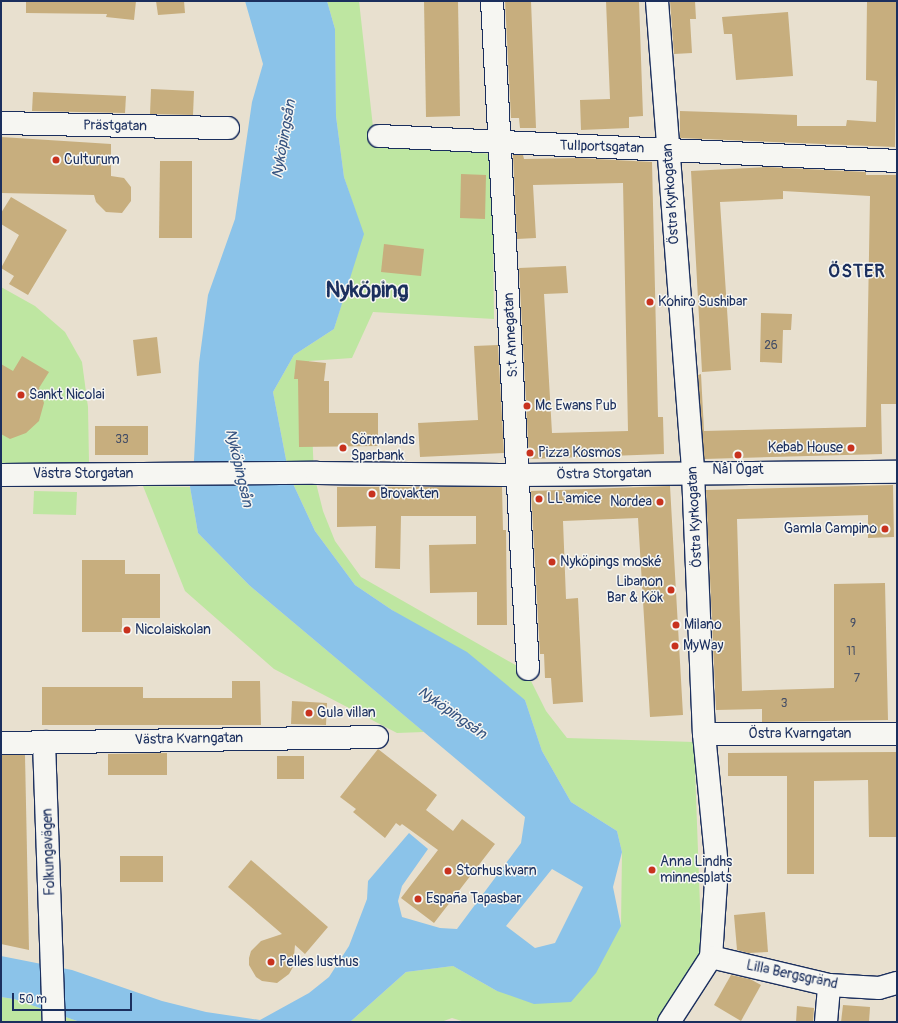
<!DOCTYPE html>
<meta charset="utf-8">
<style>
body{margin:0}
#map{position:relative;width:898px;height:1023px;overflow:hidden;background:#e8e0cf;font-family:Pangolin,sans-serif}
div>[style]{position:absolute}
.green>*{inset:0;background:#bee6a1}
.water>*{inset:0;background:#8bc3e9}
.building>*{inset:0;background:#c7ae7e}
.roads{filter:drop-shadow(1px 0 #1b2f5e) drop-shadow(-1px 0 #1b2f5e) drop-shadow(0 1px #1b2f5e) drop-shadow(0 -1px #1b2f5e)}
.minor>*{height:22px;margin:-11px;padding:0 11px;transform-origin:11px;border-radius:11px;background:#f6f6f2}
.dots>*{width:11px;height:11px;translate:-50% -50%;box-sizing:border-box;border:2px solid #f6f6f2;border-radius:50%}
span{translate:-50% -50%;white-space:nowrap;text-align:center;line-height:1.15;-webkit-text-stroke:3px #f6f6f2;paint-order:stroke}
.number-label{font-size:12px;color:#464f66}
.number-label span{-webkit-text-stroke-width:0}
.street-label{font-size:14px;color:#1b2f5e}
.poi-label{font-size:14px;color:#1b2f5e}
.left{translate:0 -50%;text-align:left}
.right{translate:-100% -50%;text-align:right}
.water-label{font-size:15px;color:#375481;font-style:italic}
.district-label{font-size:18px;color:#1b2f5e;font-weight:700;letter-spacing:1px}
.town-label{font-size:22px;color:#1b2f5e;font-weight:700}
.frame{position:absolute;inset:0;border:2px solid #1b2f5e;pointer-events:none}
.scale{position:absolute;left:12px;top:993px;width:120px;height:18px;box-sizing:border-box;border:2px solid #1b2f5e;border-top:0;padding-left:5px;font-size:12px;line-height:14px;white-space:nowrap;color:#1b2f5e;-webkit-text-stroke:3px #f6f6f2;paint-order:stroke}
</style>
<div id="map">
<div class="green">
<i style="clip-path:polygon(327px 1px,359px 1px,375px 145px,492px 154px,494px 319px,373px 312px,352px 358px,309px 361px,314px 475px,323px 511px,335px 541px,361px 577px,526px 671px,546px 711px,567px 738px,694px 742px,702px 960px,656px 1022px,465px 1022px,452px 1018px,441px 1022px,350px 1022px,406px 972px,453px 966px,497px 991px,621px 926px,622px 852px,617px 831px,571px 802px,542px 751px,525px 700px,355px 585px,315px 531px,289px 475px,273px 392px,294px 355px,334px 329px,363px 234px,344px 177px,336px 116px,335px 29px)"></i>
<i style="clip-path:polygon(1px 287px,35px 306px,65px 332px,82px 362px,88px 407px,89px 462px,1px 464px)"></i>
<i style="clip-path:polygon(143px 486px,190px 487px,198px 533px,249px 585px,424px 732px,397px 733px,274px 669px,185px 591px)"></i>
<i style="clip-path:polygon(34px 491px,77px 492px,76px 515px,33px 514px)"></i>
<i style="clip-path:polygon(1px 997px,14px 999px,80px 1022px,1px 1022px)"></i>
</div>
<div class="water">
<i style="clip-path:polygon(evenodd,245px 1px,327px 1px,335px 29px,336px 116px,344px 177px,364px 234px,334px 329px,294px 355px,273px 392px,289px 475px,315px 531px,355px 585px,392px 610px,467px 652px,525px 700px,542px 751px,571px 802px,617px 831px,622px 852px,613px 887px,621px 926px,596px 973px,571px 1002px,534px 1004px,497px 991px,453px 966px,406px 972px,350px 1022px,80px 1022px,14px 999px,1px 997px,1px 956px,72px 970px,162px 1001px,206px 1012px,260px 1020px,309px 993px,329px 977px,349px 946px,367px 899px,368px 881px,409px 833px,428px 849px,402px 886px,398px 901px,402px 917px,440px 928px,457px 929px,521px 843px,525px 817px,249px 585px,198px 533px,190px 487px,194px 460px,199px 363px,208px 295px,235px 219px,252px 102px,263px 64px,245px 1px,552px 869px,583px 887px,555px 943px,535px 948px,506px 926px,552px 869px)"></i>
</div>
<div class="building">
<i style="clip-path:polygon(26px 1px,136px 1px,134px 20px,106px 17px,107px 14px,26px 13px)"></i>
<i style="clip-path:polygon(156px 1px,184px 1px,185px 13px,158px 15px)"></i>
<i style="clip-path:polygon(424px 1px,458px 1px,460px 116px,426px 117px)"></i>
<i style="clip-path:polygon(505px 1px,531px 1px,536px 128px,520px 128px,519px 118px,511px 118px)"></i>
<i style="clip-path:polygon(606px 1px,639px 1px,643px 116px,629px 117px,629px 128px,581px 130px,580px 100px,610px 99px)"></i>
<i style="clip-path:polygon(670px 1px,695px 1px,696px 19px,690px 19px,692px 53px,674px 54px)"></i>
<i style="clip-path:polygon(867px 1px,897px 1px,895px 147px,680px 138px,680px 111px,797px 115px,797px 126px,846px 126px,847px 120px,876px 122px,877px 81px,866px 80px)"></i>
<i style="clip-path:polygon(788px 12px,793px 76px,736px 80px,732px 34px,724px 34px,722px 17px)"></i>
<i style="clip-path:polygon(151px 89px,194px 91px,193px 115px,150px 114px)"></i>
<i style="clip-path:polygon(33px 92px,126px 96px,125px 113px,32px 111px)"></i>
<i style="clip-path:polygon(1px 137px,111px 144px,111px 176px,124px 178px,131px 187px,131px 201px,122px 213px,106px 212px,96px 202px,94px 195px,1px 193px)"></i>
<i style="clip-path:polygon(513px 155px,523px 155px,524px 159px,578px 158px,652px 162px,658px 417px,663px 417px,664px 454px,529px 459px,519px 268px,566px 266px,568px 293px,544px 294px,552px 433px,628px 431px,623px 183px,533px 185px,536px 238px,517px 239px)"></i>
<i style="clip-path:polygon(160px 161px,192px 161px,192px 238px,159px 238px)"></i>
<i style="clip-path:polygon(767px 167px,866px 172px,866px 175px,897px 175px,896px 404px,881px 404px,882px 454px,704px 459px,698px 375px,701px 374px,704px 431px,866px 427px,870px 196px,783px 191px,783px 199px,720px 202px,731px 370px,702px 372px,691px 171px)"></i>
<i style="clip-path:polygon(461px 174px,486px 175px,485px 219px,460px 218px)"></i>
<i style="clip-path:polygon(11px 197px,67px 230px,28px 295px,9px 284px,14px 276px,1px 268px,19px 235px,1px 224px,1px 213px)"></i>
<i style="clip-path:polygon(384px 244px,424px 249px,421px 276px,381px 272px)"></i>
<i style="clip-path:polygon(761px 313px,792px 314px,791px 330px,783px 330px,782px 363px,760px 362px)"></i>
<i style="clip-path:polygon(157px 337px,161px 373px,137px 376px,133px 340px)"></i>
<i style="clip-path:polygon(498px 345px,504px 453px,420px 457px,418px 423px,478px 420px,474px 346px)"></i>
<i style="clip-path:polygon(22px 356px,49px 372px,39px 388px,44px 403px,39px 421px,26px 433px,10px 439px,1px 434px,1px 364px,13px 371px)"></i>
<i style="clip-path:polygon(296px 360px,326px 363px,324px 381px,329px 381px,329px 413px,378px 413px,378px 446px,299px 447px,298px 379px,294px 379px)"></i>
<i style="clip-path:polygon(95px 426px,148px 426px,148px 455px,95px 455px)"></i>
<i style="clip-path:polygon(893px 485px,894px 537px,868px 538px,868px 515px,737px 519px,742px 691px,834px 688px,834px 584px,885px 583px,888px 720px,762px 722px,762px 709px,716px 710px,706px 490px)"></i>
<i style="clip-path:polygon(670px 486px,683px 715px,650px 717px,638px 518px,563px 521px,566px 599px,578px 598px,583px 702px,553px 704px,551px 678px,545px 678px,544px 654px,540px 654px,531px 491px)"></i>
<i style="clip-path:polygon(337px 487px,502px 487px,503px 530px,506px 530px,507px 625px,477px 625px,477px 592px,430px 593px,429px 545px,476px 544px,476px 516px,401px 516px,400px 569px,375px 568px,376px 526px,337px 527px)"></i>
<i style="clip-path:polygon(82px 560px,125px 560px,125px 574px,160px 574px,160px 618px,122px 618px,122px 632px,82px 632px)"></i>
<i style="clip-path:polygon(232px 681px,260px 681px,261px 725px,42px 725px,42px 687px,143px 687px,143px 698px,232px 698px)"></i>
<i style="clip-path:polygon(292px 701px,327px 703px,326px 725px,291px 724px)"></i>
<i style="clip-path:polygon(378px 749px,437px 795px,426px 810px,453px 831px,462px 819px,495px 844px,434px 923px,401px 898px,438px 850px,402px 824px,400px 826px,396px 823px,385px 838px,353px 812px,356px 809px,340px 797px)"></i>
<i style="clip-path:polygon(897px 752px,897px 837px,869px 837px,868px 780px,814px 781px,814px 874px,787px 874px,787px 776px,728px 776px,728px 753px)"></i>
<i style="clip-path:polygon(167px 753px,167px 775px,108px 775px,108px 754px)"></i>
<i style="clip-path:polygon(1px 755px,25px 755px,29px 950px,1px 944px)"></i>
<i style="clip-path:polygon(277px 756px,304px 756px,304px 779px,277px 779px)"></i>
<i style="clip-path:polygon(120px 856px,163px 856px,163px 882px,120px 882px)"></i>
<i style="clip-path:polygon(251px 860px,328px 927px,305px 954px,295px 945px,293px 967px,289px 974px,277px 983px,262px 981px,256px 977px,249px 965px,249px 958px,251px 951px,261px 941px,282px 934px,228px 887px)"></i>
<i style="clip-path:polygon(765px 912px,768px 952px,748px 953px,737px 950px,734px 915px)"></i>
<i style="clip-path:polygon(731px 975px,750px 979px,761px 985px,741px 1021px,714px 1005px)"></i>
<i style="clip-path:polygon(843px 1005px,870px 1007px,869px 1022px,841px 1022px)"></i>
<i style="clip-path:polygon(797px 1006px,814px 1008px,813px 1022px,796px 1022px)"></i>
</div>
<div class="roads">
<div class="minor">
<i style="left:492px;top:1px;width:669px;rotate:86.92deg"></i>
<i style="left:657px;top:1px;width:473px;rotate:85.6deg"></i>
<i style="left:693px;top:473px;width:261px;rotate:87.6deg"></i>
<i style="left:704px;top:734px;width:134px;rotate:84.4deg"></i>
<i style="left:717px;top:867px;width:90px;rotate:93.8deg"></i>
<i style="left:711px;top:957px;width:77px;rotate:122.9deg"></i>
<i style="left:1px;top:123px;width:227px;rotate:1.3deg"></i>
<i style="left:379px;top:136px;width:519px;rotate:2.76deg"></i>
<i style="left:1px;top:475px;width:316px;rotate:-0.4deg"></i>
<i style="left:317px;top:473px;width:201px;rotate:0.6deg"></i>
<i style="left:518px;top:475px;width:379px;rotate:-0.5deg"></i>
<i style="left:704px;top:734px;width:193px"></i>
<i style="left:44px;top:742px;width:280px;rotate:88deg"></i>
<i style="left:1px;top:743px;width:376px;rotate:-0.9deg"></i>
<i style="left:711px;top:957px;width:121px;rotate:13.3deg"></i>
<i style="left:829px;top:985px;width:50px;rotate:3.4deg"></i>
<i style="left:879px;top:988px;width:19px;rotate:-16deg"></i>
<i style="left:826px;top:1022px;width:37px;rotate:-85deg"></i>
</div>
</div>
<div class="dots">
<i style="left:56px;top:160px;background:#c8321e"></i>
<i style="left:650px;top:302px;background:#c8321e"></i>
<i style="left:21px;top:395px;background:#c8321e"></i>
<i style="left:527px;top:406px;background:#c8321e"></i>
<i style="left:343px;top:448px;background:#c8321e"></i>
<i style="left:851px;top:448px;background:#c8321e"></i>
<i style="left:530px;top:453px;background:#c8321e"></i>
<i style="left:738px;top:455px;background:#c8321e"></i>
<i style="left:372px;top:494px;background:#c8321e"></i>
<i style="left:539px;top:499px;background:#c8321e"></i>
<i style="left:660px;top:502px;background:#c8321e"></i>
<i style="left:885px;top:529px;background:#c8321e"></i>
<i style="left:552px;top:562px;background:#c8321e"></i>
<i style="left:671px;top:590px;background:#c8321e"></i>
<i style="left:676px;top:625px;background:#c8321e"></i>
<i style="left:127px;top:630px;background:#c8321e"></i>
<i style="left:675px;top:646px;background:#c8321e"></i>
<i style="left:309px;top:713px;background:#c8321e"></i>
<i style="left:652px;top:870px;background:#c8321e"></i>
<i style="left:448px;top:871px;background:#c8321e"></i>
<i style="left:418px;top:899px;background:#c8321e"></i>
<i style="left:271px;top:962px;background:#c8321e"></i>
</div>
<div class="number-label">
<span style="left:771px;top:346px">26</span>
<span style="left:122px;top:440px">33</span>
<span style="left:853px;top:624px">9</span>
<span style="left:851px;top:652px">11</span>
<span style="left:857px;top:679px">7</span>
<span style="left:784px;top:704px">3</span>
</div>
<div class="street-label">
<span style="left:115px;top:126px;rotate:1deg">Prästgatan</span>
<span style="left:602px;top:147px;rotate:2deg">Tullportsgatan</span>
<span style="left:671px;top:194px;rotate:-94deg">Östra Kyrkogatan</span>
<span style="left:511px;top:335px;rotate:-93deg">S:t Annegatan</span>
<span style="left:83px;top:474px">Västra Storgatan</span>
<span style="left:604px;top:474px;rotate:-1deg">Östra Storgatan</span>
<span style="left:695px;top:517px;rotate:-93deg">Östra Kyrkogatan</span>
<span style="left:800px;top:734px">Östra Kvarngatan</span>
<span style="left:189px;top:739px;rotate:-1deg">Västra Kvarngatan</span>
<span style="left:49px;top:852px;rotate:-92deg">Folkungavägen</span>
<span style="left:792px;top:975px;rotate:12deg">Lilla Bergsgränd</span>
</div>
<div class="poi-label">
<span class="left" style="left:64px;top:160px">Culturum</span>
<span class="left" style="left:658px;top:302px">Kohiro Sushibar</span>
<span class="left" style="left:29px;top:395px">Sankt Nicolai</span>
<span class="left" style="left:535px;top:406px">Mc Ewans Pub</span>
<span class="left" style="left:351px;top:448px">Sörmlands<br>Sparbank</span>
<span class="right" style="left:843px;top:448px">Kebab House</span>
<span class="left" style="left:538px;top:453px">Pizza Kosmos</span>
<span style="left:738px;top:470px">Nål Ögat</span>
<span class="left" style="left:380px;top:494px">Brovakten</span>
<span class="left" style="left:547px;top:499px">LL'amice</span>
<span class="right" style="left:652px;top:502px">Nordea</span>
<span class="right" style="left:877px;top:529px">Gamla Campino</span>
<span class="left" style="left:560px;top:562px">Nyköpings moské</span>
<span class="right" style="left:663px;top:590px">Libanon<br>Bar &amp; Kök</span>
<span class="left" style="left:684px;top:625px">Milano</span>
<span class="left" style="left:135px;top:630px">Nicolaiskolan</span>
<span class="left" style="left:683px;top:646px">MyWay</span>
<span class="left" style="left:317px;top:713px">Gula villan</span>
<span class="left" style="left:660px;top:870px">Anna Lindhs<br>minnesplats</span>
<span class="left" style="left:456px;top:871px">Storhus kvarn</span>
<span class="left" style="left:426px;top:899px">España Tapasbar</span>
<span class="left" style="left:279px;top:962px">Pelles lusthus</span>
</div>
<div class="water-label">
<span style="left:284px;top:139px;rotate:-80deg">Nyköpingsån</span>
<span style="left:239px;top:468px;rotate:77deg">Nyköpingsån</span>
<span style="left:452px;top:713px;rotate:35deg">Nyköpingsån</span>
</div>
<div class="district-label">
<span style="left:857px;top:272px">ÖSTER</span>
</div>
<div class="town-label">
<span style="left:367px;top:291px">Nyköping</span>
</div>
<div class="frame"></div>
<div class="scale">50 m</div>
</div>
